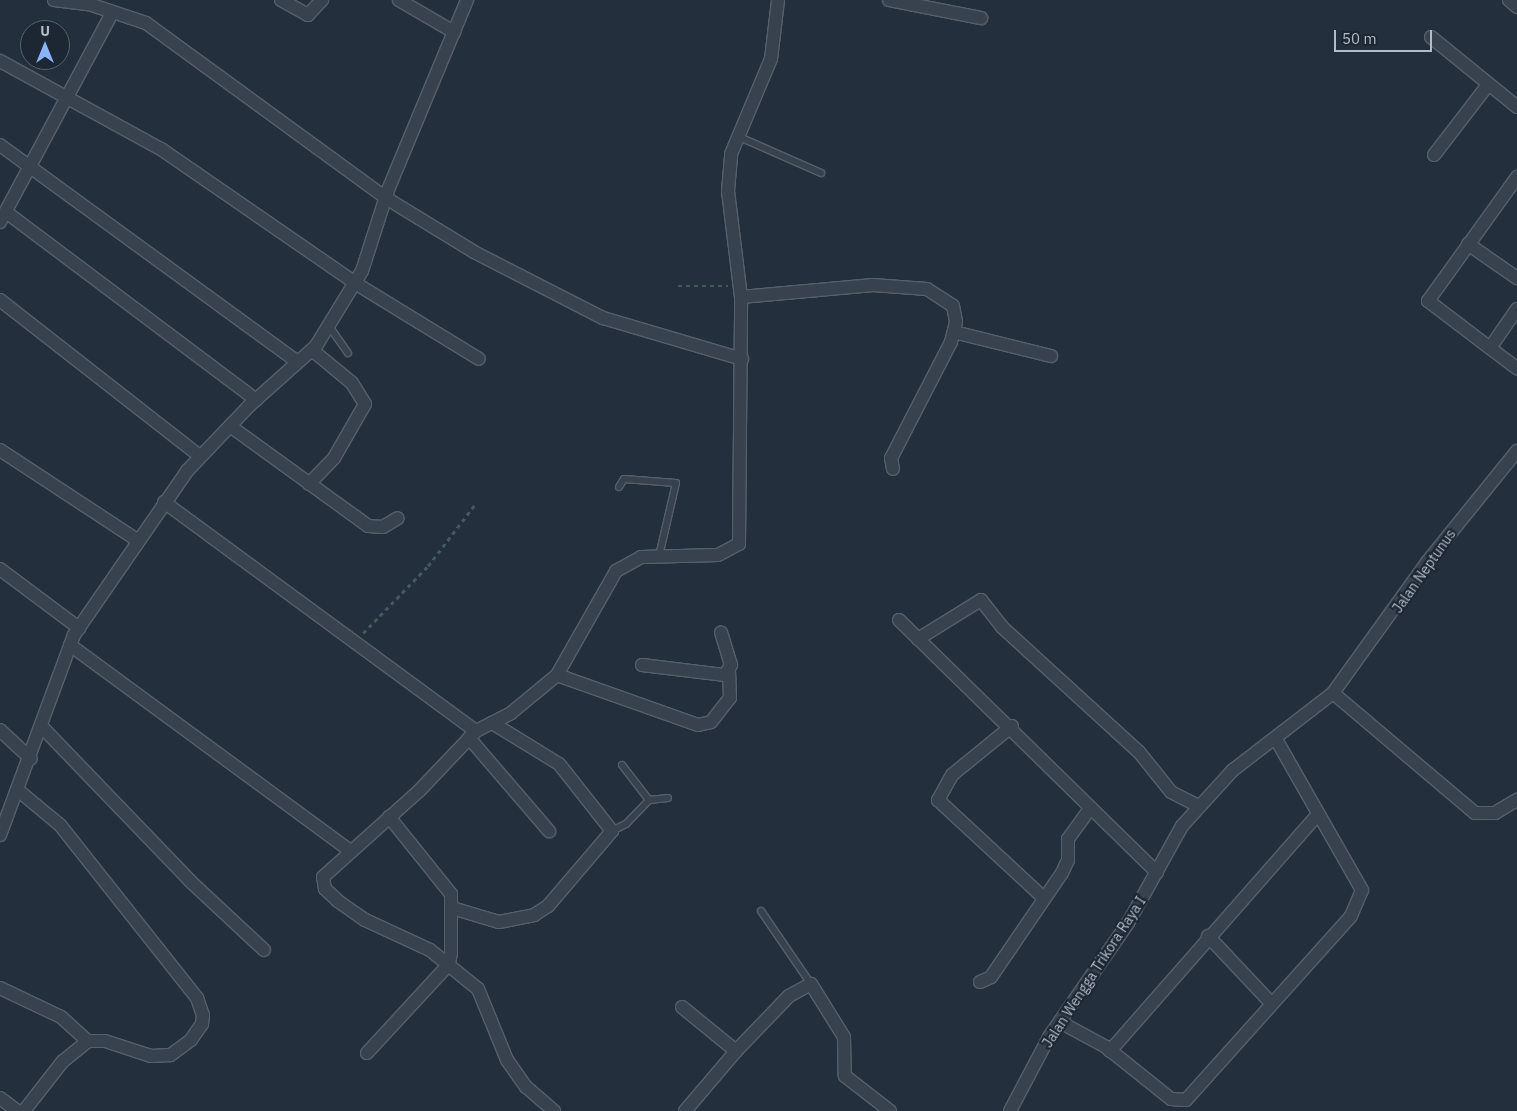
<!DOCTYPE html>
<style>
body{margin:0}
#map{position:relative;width:1517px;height:1111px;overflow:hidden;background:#242f3e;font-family:"IBM Plex Sans",sans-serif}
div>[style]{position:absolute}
.path>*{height:2.5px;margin-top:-1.25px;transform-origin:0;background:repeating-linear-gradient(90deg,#44595c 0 4px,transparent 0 8px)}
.roads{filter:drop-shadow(1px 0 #565f6c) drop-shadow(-1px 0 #565f6c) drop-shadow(0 1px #565f6c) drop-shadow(0 -1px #565f6c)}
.service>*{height:6px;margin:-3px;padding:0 3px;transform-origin:3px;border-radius:3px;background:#38414e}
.minor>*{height:12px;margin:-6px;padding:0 6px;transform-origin:6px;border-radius:6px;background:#38414e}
span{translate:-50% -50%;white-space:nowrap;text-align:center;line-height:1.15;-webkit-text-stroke:4.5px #1d2633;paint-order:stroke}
.street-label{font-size:14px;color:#b4bcc9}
.north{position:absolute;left:20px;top:20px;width:50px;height:50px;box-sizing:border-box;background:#1d2633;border:1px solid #59626f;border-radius:50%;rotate:0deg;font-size:14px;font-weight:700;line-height:20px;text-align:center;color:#b4bcc9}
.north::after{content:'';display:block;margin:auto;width:18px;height:22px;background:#8ab4f8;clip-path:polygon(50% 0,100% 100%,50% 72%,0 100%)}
.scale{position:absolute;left:1334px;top:30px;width:98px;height:22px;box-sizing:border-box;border:2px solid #b4bcc9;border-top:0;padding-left:6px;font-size:15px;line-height:18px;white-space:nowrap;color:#b4bcc9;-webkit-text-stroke:4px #1d2633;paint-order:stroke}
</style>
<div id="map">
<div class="path">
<i style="left:678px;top:286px;width:50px"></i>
<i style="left:363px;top:633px;width:93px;rotate:-45.9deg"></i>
<i style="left:428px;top:566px;width:79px;rotate:-52.7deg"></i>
</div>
<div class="roads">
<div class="service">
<i style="left:737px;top:136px;width:92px;rotate:23.8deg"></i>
<i style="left:329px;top:326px;width:33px;rotate:55deg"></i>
<i style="left:619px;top:487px;width:9px;rotate:-58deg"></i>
<i style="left:624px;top:479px;width:52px;rotate:4.4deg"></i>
<i style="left:676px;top:483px;width:75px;rotate:103.1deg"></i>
<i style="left:622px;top:765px;width:44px;rotate:52.4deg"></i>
<i style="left:612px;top:831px;width:16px;rotate:-27deg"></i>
<i style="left:626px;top:824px;width:33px;rotate:-46deg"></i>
<i style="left:649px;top:800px;width:19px;rotate:-6deg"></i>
<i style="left:761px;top:911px;width:88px;rotate:55.6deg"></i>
</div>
<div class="minor">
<i style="left:54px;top:0;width:35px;rotate:7deg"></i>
<i style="left:89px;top:4px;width:60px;rotate:18.4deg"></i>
<i style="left:146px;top:23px;width:297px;rotate:36.1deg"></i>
<i style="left:386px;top:198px;width:103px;rotate:31.5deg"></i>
<i style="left:474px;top:252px;width:145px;rotate:27.1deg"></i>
<i style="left:603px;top:318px;width:145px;rotate:16.4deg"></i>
<i style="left:281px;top:0;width:31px;rotate:29deg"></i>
<i style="left:308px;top:15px;width:21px;rotate:-47deg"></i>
<i style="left:399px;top:0;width:64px;rotate:30.2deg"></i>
<i style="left:889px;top:0;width:94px;rotate:11.1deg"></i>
<i style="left:1509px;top:0;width:11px;rotate:41deg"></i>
<i style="left:1431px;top:37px;width:111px;rotate:39.1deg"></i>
<i style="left:0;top:61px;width:183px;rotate:28.7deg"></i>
<i style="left:161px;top:149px;width:236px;rotate:34.6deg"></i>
<i style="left:355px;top:283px;width:145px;rotate:31.5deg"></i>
<i style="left:0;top:145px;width:366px;rotate:36.1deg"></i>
<i style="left:1434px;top:155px;width:88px;rotate:-52.4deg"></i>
<i style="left:6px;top:212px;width:313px;rotate:36.9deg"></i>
<i style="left:0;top:222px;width:237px;rotate:-61.8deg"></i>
<i style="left:1468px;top:244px;width:60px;rotate:34.8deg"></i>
<i style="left:741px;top:297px;width:133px;rotate:-5.2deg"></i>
<i style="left:873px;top:285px;width:54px;rotate:4.2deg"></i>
<i style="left:927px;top:289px;width:31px;rotate:33deg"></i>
<i style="left:953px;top:306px;width:16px;rotate:79deg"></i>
<i style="left:956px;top:322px;width:21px;rotate:104deg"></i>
<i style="left:951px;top:342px;width:131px;rotate:117.3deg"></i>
<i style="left:891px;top:458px;width:11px;rotate:80deg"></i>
<i style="left:0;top:300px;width:254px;rotate:38deg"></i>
<i style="left:1517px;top:309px;width:47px;rotate:124.7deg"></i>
<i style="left:1490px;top:348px;width:34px;rotate:37deg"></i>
<i style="left:954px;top:332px;width:100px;rotate:13.9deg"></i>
<i style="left:1490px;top:348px;width:78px;rotate:-142.8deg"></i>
<i style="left:1428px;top:301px;width:153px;rotate:-54.3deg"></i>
<i style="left:230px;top:426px;width:170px;rotate:35.9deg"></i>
<i style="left:368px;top:526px;width:15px;rotate:4deg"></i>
<i style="left:383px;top:527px;width:17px;rotate:-31deg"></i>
<i style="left:0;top:450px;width:164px;rotate:33.3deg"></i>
<i style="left:309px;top:484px;width:36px;rotate:-46deg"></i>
<i style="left:334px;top:458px;width:62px;rotate:-60.1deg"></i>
<i style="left:365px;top:404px;width:25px;rotate:-122deg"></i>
<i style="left:352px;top:383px;width:52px;rotate:-140.5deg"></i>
<i style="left:164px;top:502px;width:387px;rotate:36.3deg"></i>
<i style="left:0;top:569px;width:99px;rotate:36.8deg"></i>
<i style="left:899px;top:620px;width:361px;rotate:44.4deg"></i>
<i style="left:918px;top:639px;width:74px;rotate:-31.8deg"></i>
<i style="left:981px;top:600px;width:34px;rotate:52deg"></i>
<i style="left:1002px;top:627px;width:185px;rotate:42.4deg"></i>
<i style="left:1139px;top:752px;width:51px;rotate:51.3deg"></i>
<i style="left:1171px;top:792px;width:31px;rotate:27deg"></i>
<i style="left:70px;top:645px;width:348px;rotate:36.3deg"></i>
<i style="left:642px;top:665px;width:84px;rotate:6.9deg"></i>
<i style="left:725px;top:675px;width:12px;rotate:-59deg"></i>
<i style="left:731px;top:665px;width:34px;rotate:-107deg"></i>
<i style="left:557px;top:675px;width:150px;rotate:19.5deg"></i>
<i style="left:698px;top:725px;width:13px;rotate:-13deg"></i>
<i style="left:711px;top:722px;width:31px;rotate:-52deg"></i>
<i style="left:730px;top:698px;width:26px;rotate:-92deg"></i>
<i style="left:1333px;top:693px;width:186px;rotate:40.2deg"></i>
<i style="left:1475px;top:813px;width:20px"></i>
<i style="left:1495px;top:813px;width:26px;rotate:-31deg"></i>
<i style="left:1012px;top:726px;width:77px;rotate:140.8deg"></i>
<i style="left:952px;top:775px;width:29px;rotate:119deg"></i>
<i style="left:938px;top:800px;width:144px;rotate:42.8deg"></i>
<i style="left:42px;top:727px;width:214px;rotate:46.1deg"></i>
<i style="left:190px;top:881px;width:101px;rotate:43deg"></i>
<i style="left:0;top:730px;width:42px;rotate:43.1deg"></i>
<i style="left:469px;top:738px;width:123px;rotate:49.3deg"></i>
<i style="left:19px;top:791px;width:53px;rotate:39.7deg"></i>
<i style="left:60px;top:825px;width:221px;rotate:51.6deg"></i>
<i style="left:197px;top:998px;width:18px;rotate:71deg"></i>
<i style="left:203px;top:1015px;width:9px;rotate:96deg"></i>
<i style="left:202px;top:1024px;width:19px;rotate:125deg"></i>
<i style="left:191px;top:1040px;width:26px;rotate:144deg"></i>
<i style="left:170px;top:1055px;width:19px;rotate:177deg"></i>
<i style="left:151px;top:1056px;width:48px;rotate:-161.9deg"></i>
<i style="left:105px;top:1041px;width:17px;rotate:180deg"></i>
<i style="left:88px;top:1041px;width:32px;rotate:141deg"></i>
<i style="left:63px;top:1061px;width:63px;rotate:128deg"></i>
<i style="left:0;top:835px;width:213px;rotate:-69.7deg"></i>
<i style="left:74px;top:635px;width:199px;rotate:-55.4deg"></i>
<i style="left:187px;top:471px;width:91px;rotate:-46.3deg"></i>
<i style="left:250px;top:405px;width:89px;rotate:-41.8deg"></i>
<i style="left:316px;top:346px;width:88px;rotate:-58.5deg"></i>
<i style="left:362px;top:271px;width:85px;rotate:-72.2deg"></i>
<i style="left:388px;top:190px;width:206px;rotate:-67.4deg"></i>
<i style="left:452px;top:908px;width:49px;rotate:16.6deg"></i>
<i style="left:499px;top:922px;width:36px;rotate:-11deg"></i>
<i style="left:534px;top:915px;width:17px;rotate:-33deg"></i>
<i style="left:548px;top:906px;width:99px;rotate:-49.5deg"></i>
<i style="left:612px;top:831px;width:85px;rotate:-128.3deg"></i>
<i style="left:559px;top:764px;width:79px;rotate:-148.5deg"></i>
<i style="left:1208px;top:936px;width:93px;rotate:46.7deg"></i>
<i style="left:980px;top:982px;width:12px;rotate:-24deg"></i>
<i style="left:991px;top:977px;width:126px;rotate:-55.7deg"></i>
<i style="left:1062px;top:873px;width:14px;rotate:-65deg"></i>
<i style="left:1068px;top:860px;width:21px;rotate:-90deg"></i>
<i style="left:1068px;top:839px;width:37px;rotate:-54deg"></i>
<i style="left:0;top:988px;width:68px;rotate:25.4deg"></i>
<i style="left:61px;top:1017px;width:36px;rotate:42deg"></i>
<i style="left:682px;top:1007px;width:70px;rotate:39.2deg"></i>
<i style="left:736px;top:1051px;width:76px;rotate:-46.1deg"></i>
<i style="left:789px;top:996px;width:25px;rotate:-29deg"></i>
<i style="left:811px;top:984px;width:62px;rotate:58.1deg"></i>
<i style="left:844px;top:1037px;width:39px;rotate:89deg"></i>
<i style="left:845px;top:1076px;width:57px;rotate:37.9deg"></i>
<i style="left:1060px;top:1022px;width:52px;rotate:28.5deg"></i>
<i style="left:1106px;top:1047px;width:83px;rotate:38.7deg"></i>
<i style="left:1171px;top:1099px;width:15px;rotate:4deg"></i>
<i style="left:1186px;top:1100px;width:247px;rotate:-48.1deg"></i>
<i style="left:1351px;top:916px;width:28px;rotate:-67deg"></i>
<i style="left:1362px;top:890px;width:174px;rotate:-119.7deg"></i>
<i style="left:1110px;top:1051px;width:315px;rotate:-48.7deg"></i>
<i style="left:367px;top:1053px;width:121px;rotate:-47.3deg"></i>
<i style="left:449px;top:964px;width:11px;rotate:-80deg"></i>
<i style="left:451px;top:953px;width:59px;rotate:-90deg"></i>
<i style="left:451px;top:894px;width:99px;rotate:-128.8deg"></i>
<i style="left:0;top:1098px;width:21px;rotate:37deg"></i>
<i style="left:554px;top:1111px;width:37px;rotate:-139deg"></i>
<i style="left:526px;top:1087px;width:33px;rotate:-125deg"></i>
<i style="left:507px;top:1060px;width:77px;rotate:-112.2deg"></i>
<i style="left:478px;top:989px;width:62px;rotate:-140.9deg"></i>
<i style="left:430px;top:950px;width:72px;rotate:-155.2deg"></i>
<i style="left:365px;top:920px;width:33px;rotate:-145deg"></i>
<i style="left:338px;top:901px;width:18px;rotate:-137deg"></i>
<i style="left:325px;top:889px;width:12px;rotate:-99deg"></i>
<i style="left:323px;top:877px;width:129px;rotate:-41.9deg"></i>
<i style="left:419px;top:791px;width:83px;rotate:-46.5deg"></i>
<i style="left:476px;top:731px;width:39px;rotate:-27deg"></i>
<i style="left:511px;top:713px;width:60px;rotate:-39.6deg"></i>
<i style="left:557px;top:675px;width:120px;rotate:-60.4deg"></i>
<i style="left:616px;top:571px;width:29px;rotate:-29deg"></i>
<i style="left:641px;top:557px;width:77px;rotate:-1.5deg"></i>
<i style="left:718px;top:555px;width:24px;rotate:-28deg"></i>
<i style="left:739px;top:544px;width:247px;rotate:-89.5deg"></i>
<i style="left:741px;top:297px;width:107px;rotate:-97deg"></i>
<i style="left:728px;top:191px;width:37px;rotate:-85deg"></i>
<i style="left:731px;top:154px;width:103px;rotate:-67.2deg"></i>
<i style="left:771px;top:59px;width:59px;rotate:-83.2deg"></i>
<i style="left:685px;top:1111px;width:79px;rotate:-49.6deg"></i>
<i style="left:1010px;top:1111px;width:84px;rotate:-62.2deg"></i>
<i style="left:1049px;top:1037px;width:139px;rotate:-55.3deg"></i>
<i style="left:1128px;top:923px;width:111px;rotate:-60.9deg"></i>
<i style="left:1182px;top:826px;width:76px;rotate:-47.7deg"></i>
<i style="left:1233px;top:770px;width:126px;rotate:-37.6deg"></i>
<i style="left:1333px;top:693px;width:161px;rotate:-54.3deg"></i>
<i style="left:1427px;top:562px;width:143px;rotate:-51deg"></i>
</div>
</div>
<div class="street-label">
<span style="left:1424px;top:571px;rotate:-55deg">Jalan Neptunus</span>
<span style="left:1094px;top:972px;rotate:-57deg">Jalan Wengga Trikora Raya I</span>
</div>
<div class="north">U</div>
<div class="scale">50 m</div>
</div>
